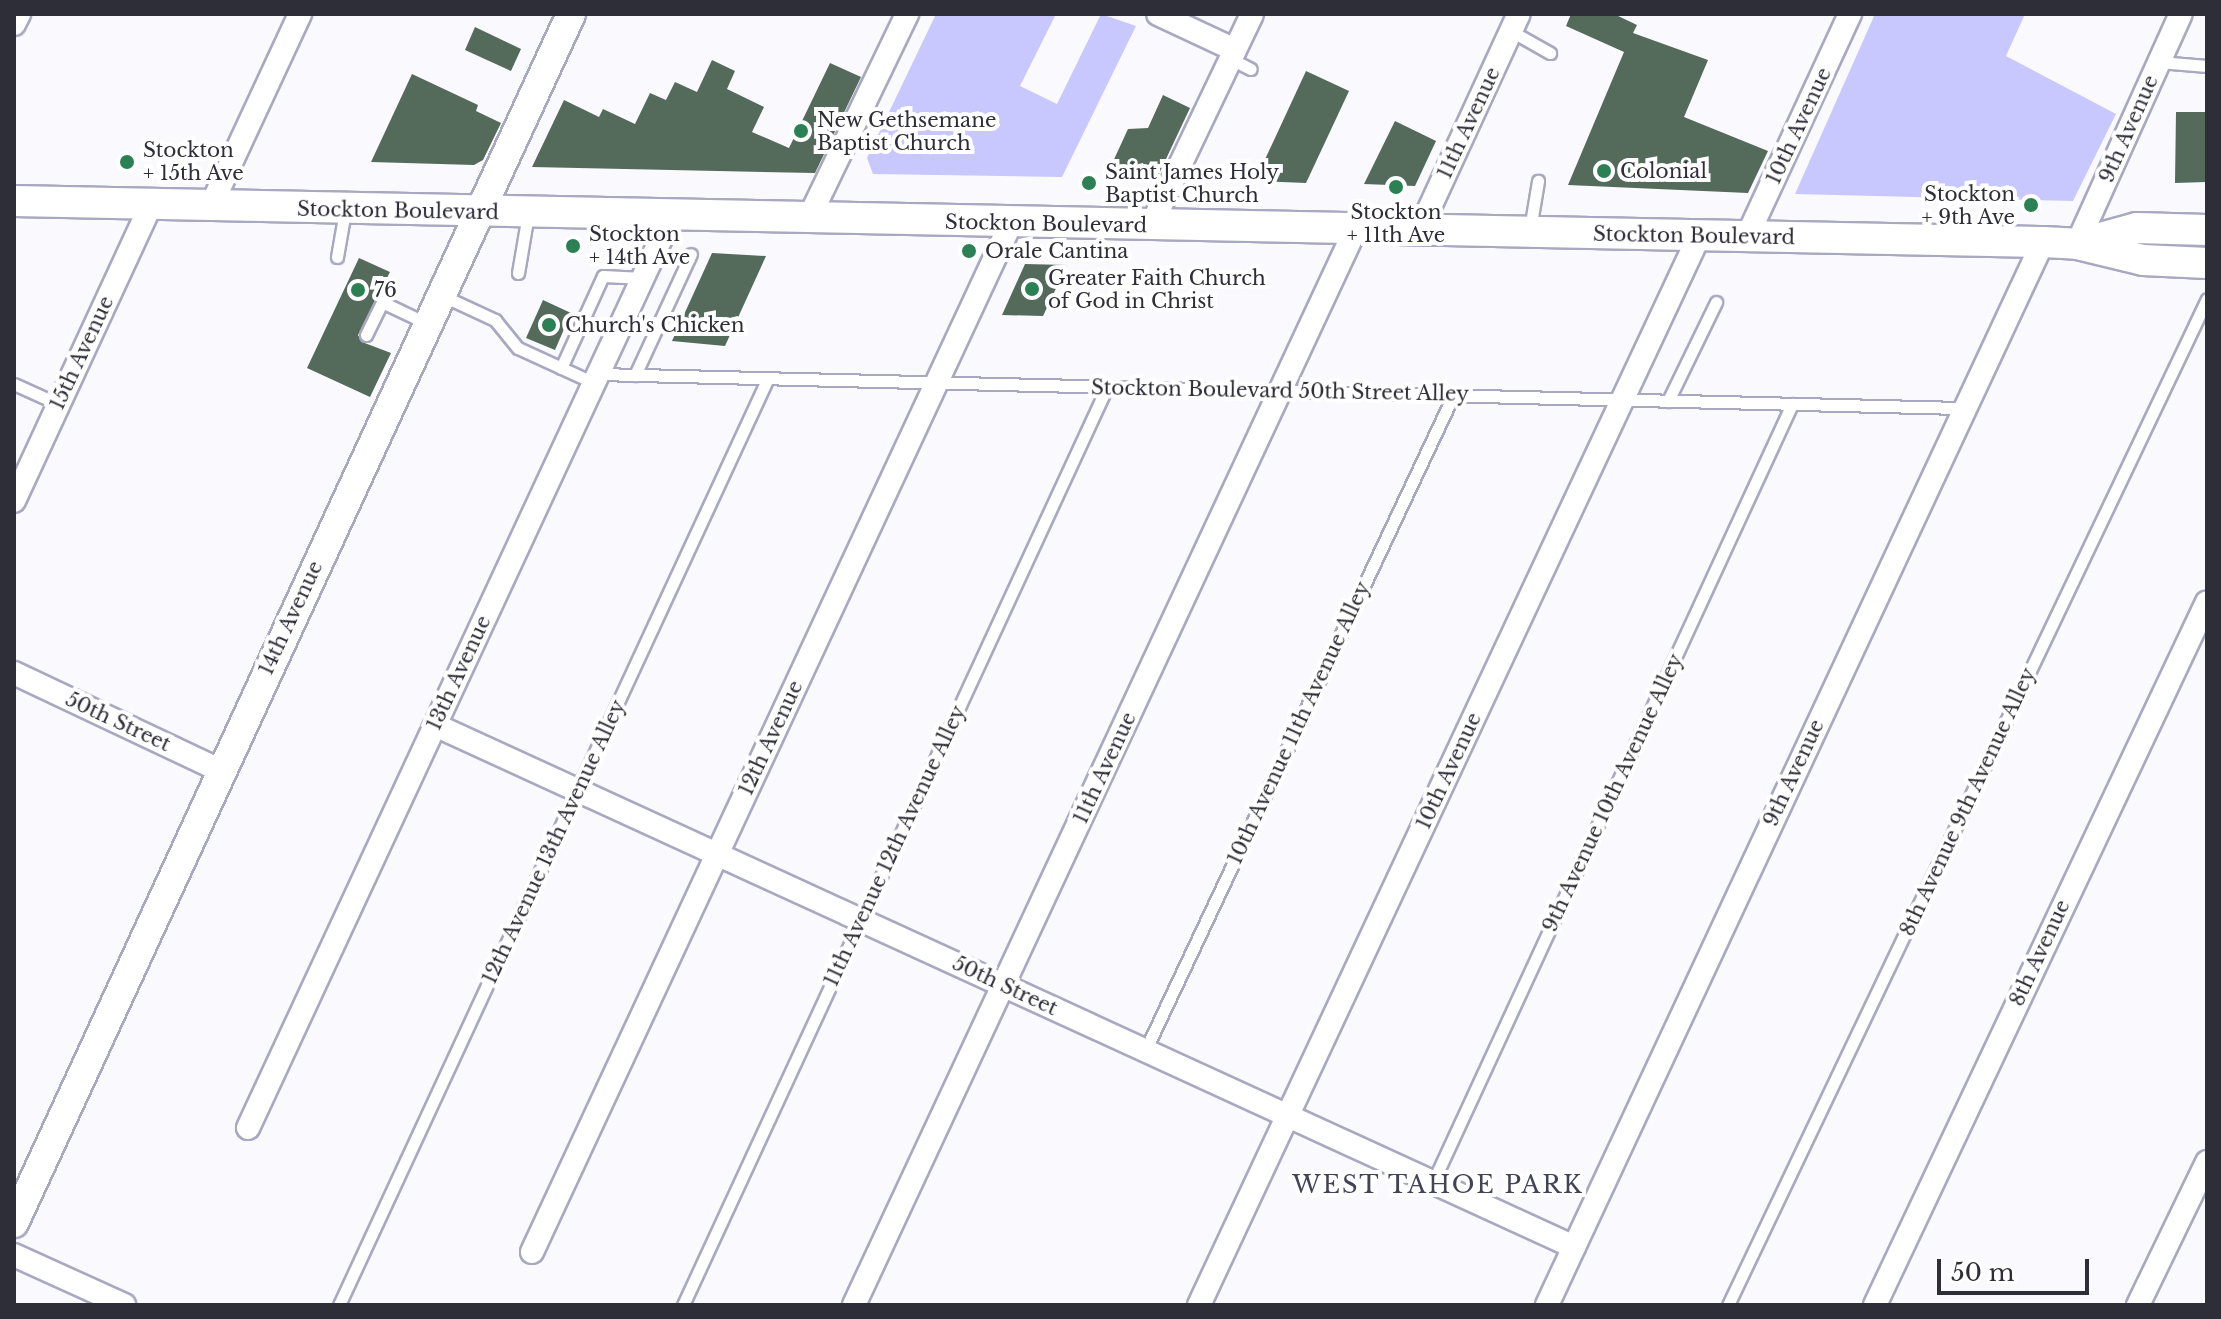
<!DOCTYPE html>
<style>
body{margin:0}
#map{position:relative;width:2221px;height:1319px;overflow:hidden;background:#f9f9fe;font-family:"Libre Baskerville",serif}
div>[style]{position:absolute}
.green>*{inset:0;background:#c8c8ff}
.building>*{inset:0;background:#546a5b}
.roads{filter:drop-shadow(2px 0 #a8a8c1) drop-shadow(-2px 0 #a8a8c1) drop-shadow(0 2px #a8a8c1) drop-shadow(0 -2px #a8a8c1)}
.service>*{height:11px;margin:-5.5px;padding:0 5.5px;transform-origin:5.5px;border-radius:5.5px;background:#fff}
.minor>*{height:22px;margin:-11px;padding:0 11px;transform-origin:11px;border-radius:11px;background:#fff}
.tertiary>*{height:28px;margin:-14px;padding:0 14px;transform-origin:14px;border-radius:14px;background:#fff}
.secondary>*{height:30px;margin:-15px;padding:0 15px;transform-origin:15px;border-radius:15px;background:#fff}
.dots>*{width:22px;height:22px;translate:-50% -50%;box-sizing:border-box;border:4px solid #fff;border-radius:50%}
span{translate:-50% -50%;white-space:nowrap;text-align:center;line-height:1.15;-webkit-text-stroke:8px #fff;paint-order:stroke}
.poi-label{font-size:20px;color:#2e2e38}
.left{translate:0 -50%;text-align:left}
.right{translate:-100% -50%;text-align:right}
.street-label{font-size:20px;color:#2e2e38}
.quarter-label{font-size:24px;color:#434358;letter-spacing:2px}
.frame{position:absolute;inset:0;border:16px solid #2e2e38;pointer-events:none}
.scale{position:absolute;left:1937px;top:1259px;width:152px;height:36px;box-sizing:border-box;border:4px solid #2e2e38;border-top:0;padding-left:10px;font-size:24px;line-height:28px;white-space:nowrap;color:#2e2e38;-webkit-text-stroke:6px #fff;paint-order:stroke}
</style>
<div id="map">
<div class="green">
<i style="clip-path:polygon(936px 14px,1056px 14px,1020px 86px,1057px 104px,1101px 14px,1136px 26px,1062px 177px,873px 174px,867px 158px)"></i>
<i style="clip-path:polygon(1875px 14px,2025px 14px,2006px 56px,2116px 114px,2073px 201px,1795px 194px)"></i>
</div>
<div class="building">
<i style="clip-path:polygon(1571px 14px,1614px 14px,1637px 25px,1633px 33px,1708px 60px,1684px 117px,1768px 151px,1748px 193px,1568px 185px,1624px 52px,1566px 26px)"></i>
<i style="clip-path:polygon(475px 27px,521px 49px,511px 71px,465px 50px)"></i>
<i style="clip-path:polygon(712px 60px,735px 71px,727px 89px,764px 107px,752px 132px,789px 148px,830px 63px,861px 77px,815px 173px,532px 167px,564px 100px,599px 117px,603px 109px,635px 124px,650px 93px,666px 100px,675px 82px,697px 92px)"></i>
<i style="clip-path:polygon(1306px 71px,1349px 91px,1306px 183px,1255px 181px)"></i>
<i style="clip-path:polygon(412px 74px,478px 105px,476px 111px,501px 123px,483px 160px,474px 165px,371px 162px)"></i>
<i style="clip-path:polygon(1163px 95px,1190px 108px,1158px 176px,1105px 179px,1128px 129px,1148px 128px)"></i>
<i style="clip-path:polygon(2176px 112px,2207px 112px,2207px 182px,2175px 183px)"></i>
<i style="clip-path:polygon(1395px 121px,1436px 141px,1415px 186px,1364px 184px)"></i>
<i style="clip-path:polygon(712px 253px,766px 256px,725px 346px,672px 341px)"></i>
<i style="clip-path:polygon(359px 258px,390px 272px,358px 335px,362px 342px,391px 353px,370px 397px,307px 368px)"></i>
<i style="clip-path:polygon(1025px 264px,1067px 265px,1043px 316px,1002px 315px)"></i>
<i style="clip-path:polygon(543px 300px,571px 313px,555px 350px,526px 338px)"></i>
</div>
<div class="roads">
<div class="service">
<i style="left:1511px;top:31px;width:45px;rotate:29.4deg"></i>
<i style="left:1231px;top:59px;width:22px;rotate:27deg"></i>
<i style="left:2159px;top:62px;width:48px;rotate:4.8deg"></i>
<i style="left:1530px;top:229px;width:49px;rotate:-80.5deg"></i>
<i style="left:337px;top:257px;width:47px;rotate:-80.1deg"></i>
<i style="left:518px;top:273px;width:60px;rotate:-80.4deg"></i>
<i style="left:441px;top:295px;width:60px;rotate:24.8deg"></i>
<i style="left:495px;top:320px;width:36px;rotate:51deg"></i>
<i style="left:518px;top:348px;width:84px;rotate:24.7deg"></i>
<i style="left:366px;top:335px;width:37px;rotate:-64deg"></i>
<i style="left:382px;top:302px;width:49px;rotate:25.5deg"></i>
<i style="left:561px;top:368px;width:101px;rotate:-65.5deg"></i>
<i style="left:603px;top:276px;width:40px;rotate:2.9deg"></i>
<i style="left:598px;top:374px;width:1365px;rotate:1.43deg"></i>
<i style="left:635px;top:375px;width:133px;rotate:-65.2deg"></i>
<i style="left:14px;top:384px;width:48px;rotate:24.4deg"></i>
<i style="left:1668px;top:401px;width:110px;rotate:-64.1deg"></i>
<i style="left:1145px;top:1051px;width:724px;rotate:-64.82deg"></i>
<i style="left:1433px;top:1182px;width:857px;rotate:-65.23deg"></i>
<i style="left:339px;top:1305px;width:1021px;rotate:-65.17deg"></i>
<i style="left:683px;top:1305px;width:1011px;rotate:-65.21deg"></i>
<i style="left:1728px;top:1305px;width:1114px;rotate:-64.54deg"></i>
</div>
<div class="minor">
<i style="left:1158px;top:14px;width:85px;rotate:25.1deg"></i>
<i style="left:14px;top:24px;width:11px;rotate:-63deg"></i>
<i style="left:211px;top:206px;width:212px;rotate:-65.1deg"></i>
<i style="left:808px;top:220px;width:229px;rotate:-64.3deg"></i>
<i style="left:1151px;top:226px;width:235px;rotate:-64.5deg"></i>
<i style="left:1419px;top:231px;width:239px;rotate:-65.3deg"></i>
<i style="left:1747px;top:237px;width:246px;rotate:-65.2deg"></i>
<i style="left:2077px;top:244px;width:252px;rotate:-65.7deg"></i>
<i style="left:14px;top:501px;width:326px;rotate:-65.2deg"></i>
<i style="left:14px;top:673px;width:229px;rotate:25.3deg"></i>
<i style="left:435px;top:725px;width:1253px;rotate:24.62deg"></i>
<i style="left:248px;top:1128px;width:1004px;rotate:-65.09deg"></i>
<i style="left:532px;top:1252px;width:1135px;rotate:-65.04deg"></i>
<i style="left:14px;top:1255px;width:121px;rotate:24.4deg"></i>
<i style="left:854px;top:1305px;width:1186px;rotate:-65.01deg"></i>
<i style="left:1199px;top:1305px;width:1180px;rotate:-64.93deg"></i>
<i style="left:1547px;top:1305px;width:1173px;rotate:-64.99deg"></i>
<i style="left:1875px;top:1305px;width:777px;rotate:-64.72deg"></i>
<i style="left:2138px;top:1305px;width:159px;rotate:-64.2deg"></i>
</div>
<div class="tertiary">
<i style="left:14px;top:1223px;width:1331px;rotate:-65.26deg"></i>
</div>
<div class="secondary">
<i style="left:14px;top:201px;width:2029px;rotate:1.16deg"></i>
<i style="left:2043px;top:242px;width:34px;rotate:3deg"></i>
<i style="left:2077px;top:244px;width:68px;rotate:13.6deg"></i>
<i style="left:2143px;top:260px;width:64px;rotate:2.7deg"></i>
<i style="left:2079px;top:244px;width:60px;rotate:-15.4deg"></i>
<i style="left:2137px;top:228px;width:70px;rotate:1.6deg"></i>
</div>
</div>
<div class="dots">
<i style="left:801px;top:131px;background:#2c8154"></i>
<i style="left:127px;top:162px;background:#2c8154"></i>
<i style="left:1604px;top:171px;background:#2c8154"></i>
<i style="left:1089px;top:183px;background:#2c8154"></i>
<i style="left:1396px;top:187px;background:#2c8154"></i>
<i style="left:2031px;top:205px;background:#2c8154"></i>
<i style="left:573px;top:246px;background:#2c8154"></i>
<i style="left:969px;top:251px;background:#2c8154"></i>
<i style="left:1032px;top:289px;background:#2c8154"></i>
<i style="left:358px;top:290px;background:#2c8154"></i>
<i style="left:549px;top:325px;background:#2c8154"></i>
</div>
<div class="poi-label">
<span class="left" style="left:817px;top:132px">New Gethsemane<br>Baptist Church</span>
<span class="left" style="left:143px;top:162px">Stockton<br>+ 15th Ave</span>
<span class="left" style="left:1620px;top:171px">Colonial</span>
<span class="left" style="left:1105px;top:184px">Saint James Holy<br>Baptist Church</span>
<span class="right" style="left:2015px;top:206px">Stockton<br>+ 9th Ave</span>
<span style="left:1396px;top:224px">Stockton<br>+ 11th Ave</span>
<span class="left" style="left:589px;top:246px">Stockton<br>+ 14th Ave</span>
<span class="left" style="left:985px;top:251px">Orale Cantina</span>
<span class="left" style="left:1048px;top:290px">Greater Faith Church<br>of God in Christ</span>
<span class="left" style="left:374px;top:290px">76</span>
<span class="left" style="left:565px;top:325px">Church's Chicken</span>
</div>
<div class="street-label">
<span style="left:1469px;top:123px;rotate:-65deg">11th Avenue</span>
<span style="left:1799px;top:126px;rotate:-65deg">10th Avenue</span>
<span style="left:2129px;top:129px;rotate:-66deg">9th Avenue</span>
<span style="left:398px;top:211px;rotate:1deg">Stockton Boulevard</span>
<span style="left:1046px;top:224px;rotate:1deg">Stockton Boulevard</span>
<span style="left:1694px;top:236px;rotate:1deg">Stockton Boulevard</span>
<span style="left:82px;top:353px;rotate:-65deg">15th Avenue</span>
<span style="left:1280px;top:391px;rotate:1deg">Stockton Boulevard 50th Street Alley</span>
<span style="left:291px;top:618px;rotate:-65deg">14th Avenue</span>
<span style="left:459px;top:673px;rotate:-65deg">13th Avenue</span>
<span style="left:118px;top:722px;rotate:25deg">50th Street</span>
<span style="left:1299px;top:723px;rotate:-65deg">10th Avenue 11th Avenue Alley</span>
<span style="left:771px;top:738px;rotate:-65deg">12th Avenue</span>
<span style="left:1105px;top:768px;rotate:-65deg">11th Avenue</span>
<span style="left:1449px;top:771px;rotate:-65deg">10th Avenue</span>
<span style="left:1794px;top:773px;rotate:-65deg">9th Avenue</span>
<span style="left:1613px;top:793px;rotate:-65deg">9th Avenue 10th Avenue Alley</span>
<span style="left:1968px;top:802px;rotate:-65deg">8th Avenue 9th Avenue Alley</span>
<span style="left:554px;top:842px;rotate:-65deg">12th Avenue 13th Avenue Alley</span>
<span style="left:895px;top:846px;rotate:-65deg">11th Avenue 12th Avenue Alley</span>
<span style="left:2040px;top:953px;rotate:-65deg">8th Avenue</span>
<span style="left:1005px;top:986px;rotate:25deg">50th Street</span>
</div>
<div class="quarter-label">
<span style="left:1438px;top:1185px">WEST TAHOE PARK</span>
</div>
<div class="frame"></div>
<div class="scale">50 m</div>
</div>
